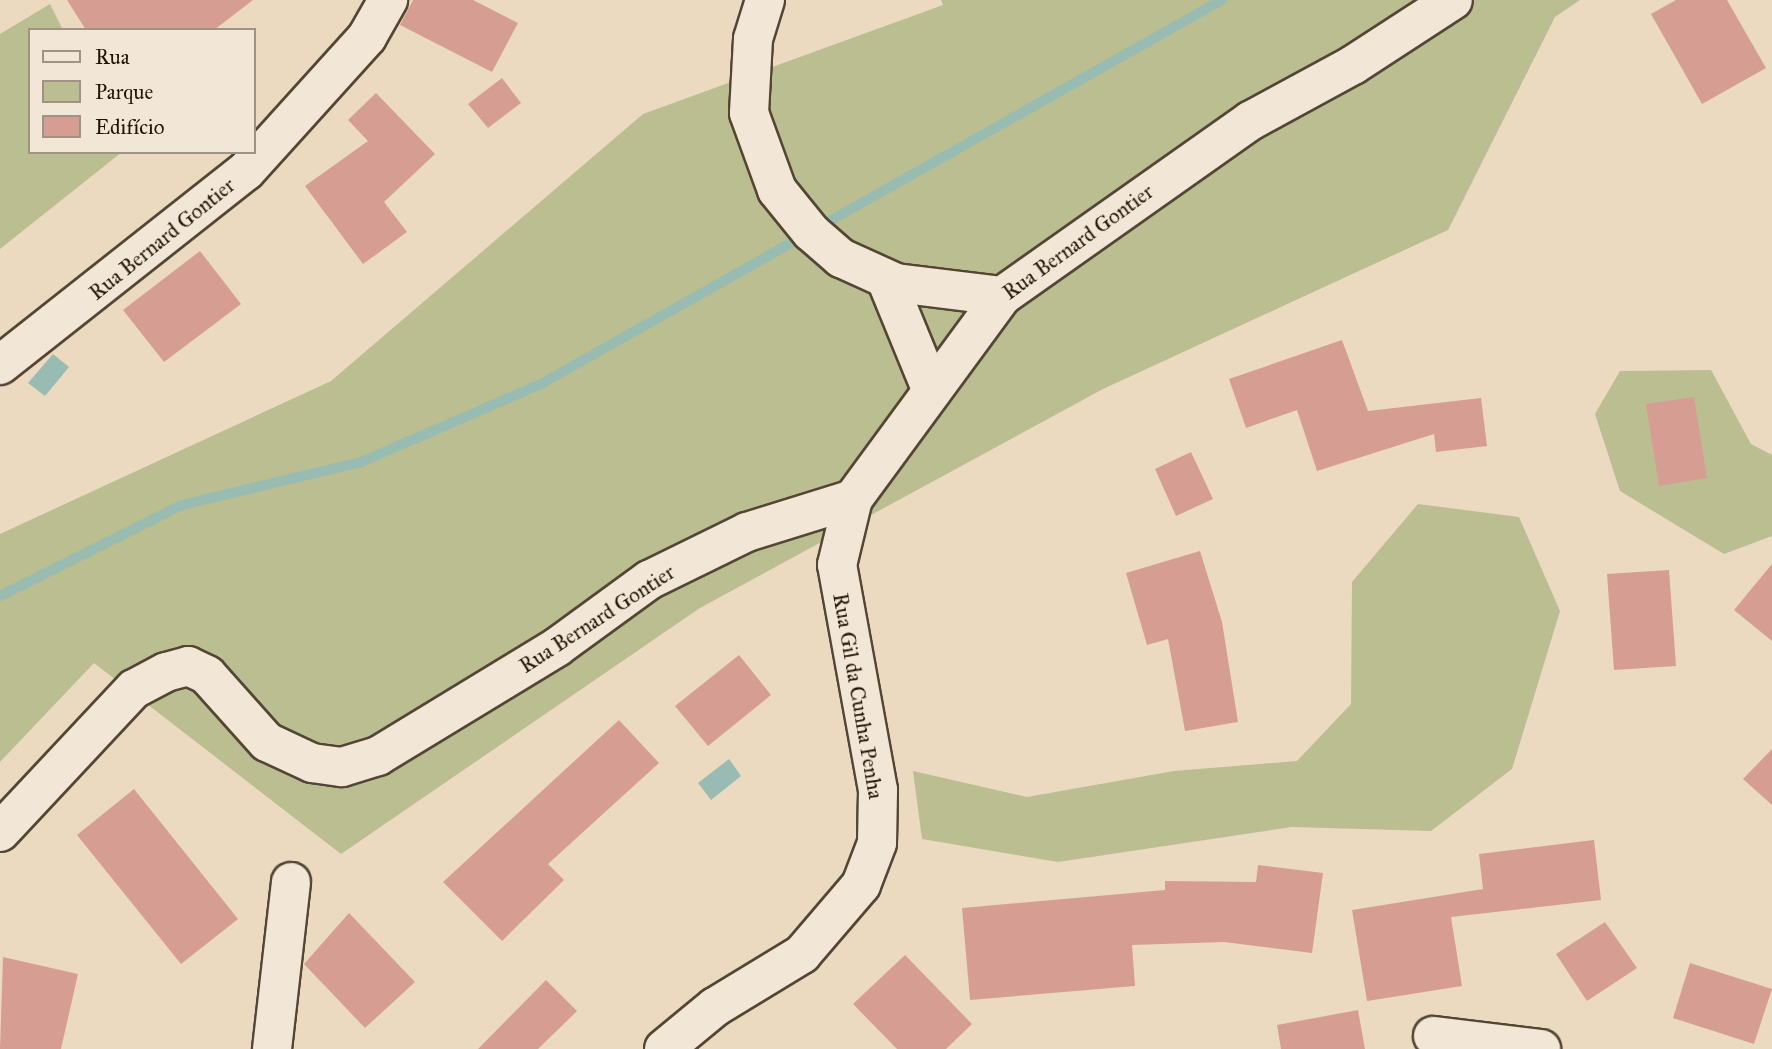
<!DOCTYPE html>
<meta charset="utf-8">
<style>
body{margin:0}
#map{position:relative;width:1772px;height:1049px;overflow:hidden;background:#ebdac0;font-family:"IM FELL Great Primer",serif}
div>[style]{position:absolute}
.green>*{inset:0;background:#bbbe90}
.water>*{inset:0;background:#98bbb2}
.stream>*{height:10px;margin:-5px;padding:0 5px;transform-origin:5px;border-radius:5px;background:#98bbb2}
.building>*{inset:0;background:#d69e92}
.roads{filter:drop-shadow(2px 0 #544634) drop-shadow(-2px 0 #544634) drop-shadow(0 2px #544634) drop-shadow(0 -2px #544634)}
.minor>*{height:38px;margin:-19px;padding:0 19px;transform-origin:19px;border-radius:19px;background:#f2e7d6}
span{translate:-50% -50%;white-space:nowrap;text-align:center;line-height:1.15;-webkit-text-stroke:5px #f2e7d6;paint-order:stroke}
.street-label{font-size:21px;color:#221406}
.legend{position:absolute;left:28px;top:28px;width:228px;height:126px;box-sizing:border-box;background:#f2e7d6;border:2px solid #9f9383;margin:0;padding:9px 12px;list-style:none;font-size:21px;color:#221406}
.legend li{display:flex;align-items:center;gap:14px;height:35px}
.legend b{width:35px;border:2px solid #9f9383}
</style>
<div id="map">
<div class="green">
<i style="clip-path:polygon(941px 0,1580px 0,1555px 17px,1448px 230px,1103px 389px,700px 608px,341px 854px,94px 663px,0 762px,0 534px,331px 381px,643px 114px,943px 5px)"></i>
<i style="clip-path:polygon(50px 4px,63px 30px,30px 30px,30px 152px,122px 152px,0 249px,0 34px)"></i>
<i style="clip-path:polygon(1711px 370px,1751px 444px,1772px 455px,1772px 536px,1724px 554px,1620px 491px,1595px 414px,1620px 371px)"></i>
<i style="clip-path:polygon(1418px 504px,1519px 517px,1560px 611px,1512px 769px,1431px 831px,1292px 827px,1058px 862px,922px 839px,913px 771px,1027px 797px,1174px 771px,1297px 761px,1351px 704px,1352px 582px)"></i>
</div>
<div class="water">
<i style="clip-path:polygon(53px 354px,69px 367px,45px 396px,28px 383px)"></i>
<i style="clip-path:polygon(729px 759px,741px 776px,711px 800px,698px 783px)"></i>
</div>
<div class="stream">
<i style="left:819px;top:227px;width:463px;rotate:-29.4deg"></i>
<i style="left:0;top:596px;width:203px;rotate:-26.6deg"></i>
<i style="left:182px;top:505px;width:184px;rotate:-13.5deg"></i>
<i style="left:361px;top:462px;width:194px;rotate:-23.4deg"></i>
<i style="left:539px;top:385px;width:303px;rotate:-29.4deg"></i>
</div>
<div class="building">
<i style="clip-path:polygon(67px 0,253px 0,214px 30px,86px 30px)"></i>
<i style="clip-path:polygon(413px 0,473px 0,518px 23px,492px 72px,400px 25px)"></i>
<i style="clip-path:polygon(1676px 0,1727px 0,1766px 68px,1702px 104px,1651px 14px)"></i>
<i style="clip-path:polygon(502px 78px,521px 103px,488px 128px,468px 104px)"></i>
<i style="clip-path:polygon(376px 93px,435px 154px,384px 202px,407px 232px,363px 264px,305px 186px,368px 141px,348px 120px)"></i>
<i style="clip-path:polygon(200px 251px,241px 304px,164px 362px,123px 310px)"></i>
<i style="clip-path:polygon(1342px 340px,1368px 411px,1481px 398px,1487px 446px,1436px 452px,1434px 434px,1317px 471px,1297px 410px,1246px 428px,1229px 379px)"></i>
<i style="clip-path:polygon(1694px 397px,1707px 478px,1659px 486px,1646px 404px)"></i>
<i style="clip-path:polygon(1191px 452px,1213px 499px,1176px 516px,1155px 469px)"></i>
<i style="clip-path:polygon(1200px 551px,1222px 622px,1238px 722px,1185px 731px,1168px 639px,1147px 645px,1126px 573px)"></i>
<i style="clip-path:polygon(1772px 564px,1772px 641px,1734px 610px)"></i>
<i style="clip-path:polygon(1669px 570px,1676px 666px,1614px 670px,1607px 574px)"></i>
<i style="clip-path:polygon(739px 655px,771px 695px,708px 746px,675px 706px)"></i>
<i style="clip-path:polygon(619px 720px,659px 763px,548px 864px,564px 880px,502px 941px,443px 882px)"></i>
<i style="clip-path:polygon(1772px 749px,1772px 805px,1743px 779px)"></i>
<i style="clip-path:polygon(134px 789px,238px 919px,181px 964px,77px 835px)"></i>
<i style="clip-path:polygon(1594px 840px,1601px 900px,1451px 917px,1462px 986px,1367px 1001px,1352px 910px,1483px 889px,1479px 854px)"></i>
<i style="clip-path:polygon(1258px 865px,1323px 873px,1312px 953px,1224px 942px,1132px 945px,1135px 986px,970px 1000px,962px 908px,1165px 890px,1165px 881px,1256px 882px)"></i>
<i style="clip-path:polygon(349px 913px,415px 982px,365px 1028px,304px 964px)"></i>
<i style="clip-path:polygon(1605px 922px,1637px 968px,1587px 1001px,1556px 954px)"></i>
<i style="clip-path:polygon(905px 955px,972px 1024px,946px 1049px,897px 1049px,853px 1004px)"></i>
<i style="clip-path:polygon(3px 957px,78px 974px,61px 1049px,0 1049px)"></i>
<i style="clip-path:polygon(1690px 963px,1772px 989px,1754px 1044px,1673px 1018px)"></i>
<i style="clip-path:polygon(546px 980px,577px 1011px,538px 1049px,478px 1049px)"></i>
<i style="clip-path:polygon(1358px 1010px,1365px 1049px,1281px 1049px,1277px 1025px)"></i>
</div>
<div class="roads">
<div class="minor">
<i style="left:765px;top:0;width:41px;rotate:107.1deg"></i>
<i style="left:753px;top:39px;width:74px;rotate:93.1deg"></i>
<i style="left:749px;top:113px;width:82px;rotate:70deg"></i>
<i style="left:777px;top:190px;width:54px;rotate:51deg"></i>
<i style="left:811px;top:232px;width:40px;rotate:41deg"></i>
<i style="left:841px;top:258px;width:60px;rotate:24.4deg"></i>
<i style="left:896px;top:283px;width:107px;rotate:7deg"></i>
<i style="left:886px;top:279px;width:121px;rotate:67.7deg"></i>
<i style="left:0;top:365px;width:313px;rotate:-38.3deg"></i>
<i style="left:246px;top:171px;width:181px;rotate:-47.9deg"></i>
<i style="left:367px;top:37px;width:43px;rotate:-60.4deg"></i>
<i style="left:0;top:832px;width:196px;rotate:-46.9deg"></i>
<i style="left:134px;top:689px;width:36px;rotate:-28deg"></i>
<i style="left:166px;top:672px;width:23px;rotate:-15deg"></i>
<i style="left:188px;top:666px;width:21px;rotate:25deg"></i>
<i style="left:207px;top:675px;width:90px;rotate:48.2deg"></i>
<i style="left:267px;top:742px;width:50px;rotate:25deg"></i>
<i style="left:312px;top:763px;width:30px;rotate:8deg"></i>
<i style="left:342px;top:767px;width:38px;rotate:-17deg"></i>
<i style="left:378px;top:756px;width:210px;rotate:-31.3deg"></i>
<i style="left:557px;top:647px;width:114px;rotate:-36.1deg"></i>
<i style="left:649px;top:580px;width:109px;rotate:-26.1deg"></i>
<i style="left:747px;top:532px;width:111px;rotate:-17.3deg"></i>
<i style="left:853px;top:499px;width:252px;rotate:-53.7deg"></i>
<i style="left:1002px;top:296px;width:304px;rotate:-35.2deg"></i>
<i style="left:1250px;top:121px;width:117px;rotate:-28.5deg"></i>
<i style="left:1353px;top:65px;width:119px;rotate:-33deg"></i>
<i style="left:1433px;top:1036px;width:109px;rotate:6.9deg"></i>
<i style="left:272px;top:1049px;width:168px;rotate:-83.5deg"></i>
<i style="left:664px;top:1049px;width:66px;rotate:-39.5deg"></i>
<i style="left:715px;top:1007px;width:102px;rotate:-31.3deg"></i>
<i style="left:802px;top:954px;width:91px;rotate:-49.5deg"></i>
<i style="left:861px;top:885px;width:45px;rotate:-69.1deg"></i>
<i style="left:877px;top:843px;width:53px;rotate:-88.9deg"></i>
<i style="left:878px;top:790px;width:229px;rotate:-100.3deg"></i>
<i style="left:837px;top:565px;width:68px;rotate:-76.4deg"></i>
</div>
</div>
<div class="street-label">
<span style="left:162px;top:239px;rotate:-39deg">Rua Bernard Gontier</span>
<span style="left:1078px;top:242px;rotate:-36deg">Rua Bernard Gontier</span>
<span style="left:597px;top:619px;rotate:-33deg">Rua Bernard Gontier</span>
<span style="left:858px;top:696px;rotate:80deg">Rua Gil da Cunha Penha</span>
</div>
<ul class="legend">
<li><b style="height:9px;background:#f2e7d6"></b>Rua</li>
<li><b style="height:19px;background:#bbbe90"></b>Parque</li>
<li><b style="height:19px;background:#d69e92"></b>Edifício</li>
</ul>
</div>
